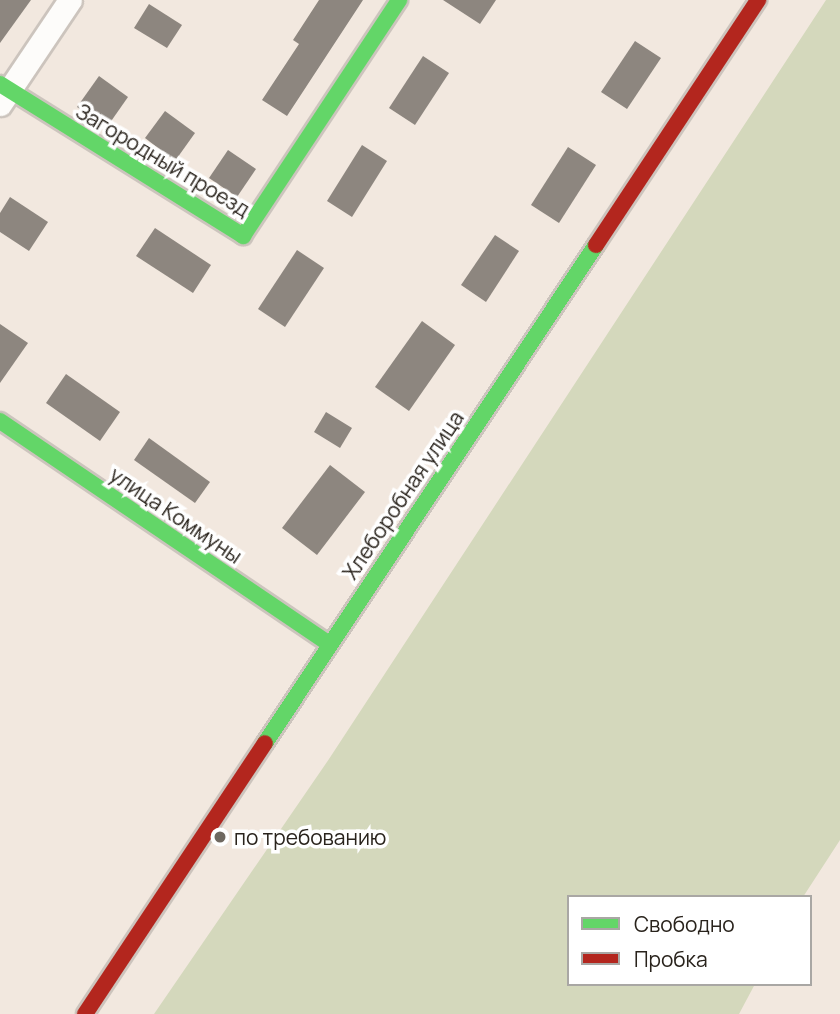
<!DOCTYPE html>
<meta charset="utf-8">
<style>
body{margin:0}
#map{position:relative;width:840px;height:1014px;overflow:hidden;background:#f2e8df;font-family:Manrope,sans-serif}
div>[style]{position:absolute}
.green>*{inset:0;background:#d4d8bc}
.building>*{inset:0;background:#8d867f}
.roads{filter:drop-shadow(2px 0 #ccc4bd) drop-shadow(-2px 0 #ccc4bd) drop-shadow(0 2px #ccc4bd) drop-shadow(0 -2px #ccc4bd)}
.street>*{height:23px;margin:-11.5px;padding:0 11.5px;transform-origin:11.5px;border-radius:11.5px;background:#fdfcfa}
.fast>*{height:16px;margin:-8px;padding:0 8px;transform-origin:8px;border-radius:8px;background:#63d668}
.jam>*{height:16px;margin:-8px;padding:0 8px;transform-origin:8px;border-radius:8px;background:#b3261e}
.dots>*{width:19px;height:19px;translate:-50% -50%;box-sizing:border-box;border:4px solid #fff;border-radius:50%}
span{translate:-50% -50%;white-space:nowrap;text-align:center;line-height:1.15;-webkit-text-stroke:7px #fff;paint-order:stroke}
.street-label{font-size:21px;color:#29231c}
.poi-label{font-size:21px;color:#29231c}
.left{translate:0 -50%;text-align:left}
.legend{position:absolute;left:567px;top:895px;width:245px;height:91px;box-sizing:border-box;background:#fff;border:2px solid #a9a7a4;margin:0;padding:9px 12px;list-style:none;font-size:21px;color:#29231c}
.legend li{display:flex;align-items:center;gap:14px;height:35px}
.legend b{width:35px;border:2px solid #a9a7a4}
</style>
<div id="map">
<div class="green">
<i style="clip-path:polygon(826px 0,840px 0,840px 840px,803px 897px,569px 897px,569px 984px,755px 984px,739px 1014px,154px 1014px,329px 759px)"></i>
</div>
<div class="building">
<i style="clip-path:polygon(0 0,31px 0,0 43px)"></i>
<i style="clip-path:polygon(319px 0,363px 0,287px 116px,262px 100px,299px 44px,293px 40px)"></i>
<i style="clip-path:polygon(443px 0,496px 0,480px 24px)"></i>
<i style="clip-path:polygon(149px 4px,182px 25px,167px 48px,134px 28px)"></i>
<i style="clip-path:polygon(635px 41px,661px 58px,627px 109px,601px 92px)"></i>
<i style="clip-path:polygon(423px 56px,449px 73px,415px 125px,389px 108px)"></i>
<i style="clip-path:polygon(99px 76px,128px 97px,107px 127px,77px 107px)"></i>
<i style="clip-path:polygon(165px 111px,195px 133px,175px 161px,145px 138px)"></i>
<i style="clip-path:polygon(362px 145px,387px 161px,352px 217px,327px 201px)"></i>
<i style="clip-path:polygon(568px 147px,596px 165px,559px 223px,531px 205px)"></i>
<i style="clip-path:polygon(228px 150px,256px 169px,237px 197px,209px 178px)"></i>
<i style="clip-path:polygon(10px 197px,48px 222px,29px 251px,0 232px,0 213px)"></i>
<i style="clip-path:polygon(155px 228px,211px 265px,193px 293px,136px 256px)"></i>
<i style="clip-path:polygon(495px 235px,519px 251px,486px 302px,461px 285px)"></i>
<i style="clip-path:polygon(297px 250px,324px 268px,285px 327px,258px 309px)"></i>
<i style="clip-path:polygon(422px 321px,455px 345px,409px 411px,375px 387px)"></i>
<i style="clip-path:polygon(0 324px,28px 343px,0 383px)"></i>
<i style="clip-path:polygon(66px 374px,120px 412px,100px 441px,46px 403px)"></i>
<i style="clip-path:polygon(326px 412px,352px 428px,340px 448px,314px 432px)"></i>
<i style="clip-path:polygon(149px 438px,210px 482px,195px 503px,134px 460px)"></i>
<i style="clip-path:polygon(330px 465px,365px 492px,317px 555px,282px 528px)"></i>
</div>
<div class="roads">
<div class="street">
<i style="left:0;top:104px;width:125px;rotate:-56.1deg"></i>
</div>
<div class="fast">
<i style="left:0;top:84px;width:287px;rotate:32deg"></i>
<i style="left:243px;top:236px;width:283px;rotate:-56.5deg"></i>
<i style="left:0;top:421px;width:397px;rotate:34.1deg"></i>
<i style="left:265px;top:743px;width:598px;rotate:-56.39deg"></i>
</div>
<div class="jam">
<i style="left:596px;top:245px;width:294px;rotate:-56.5deg"></i>
<i style="left:85px;top:1014px;width:325px;rotate:-56.4deg"></i>
</div>
</div>
<div class="dots">
<i style="left:220px;top:837px;background:#6f6860"></i>
</div>
<div class="street-label">
<span style="left:163px;top:160px;rotate:31deg">Загородный проезд</span>
<span style="left:403px;top:495px;rotate:-56deg">Хлеборобная улица</span>
<span style="left:176px;top:515px;rotate:34deg">улица Коммуны</span>
</div>
<div class="poi-label">
<span class="left" style="left:234px;top:837px">по требованию</span>
</div>
<ul class="legend">
<li><b style="height:9px;background:#63d668"></b>Свободно</li>
<li><b style="height:9px;background:#b3261e"></b>Пробка</li>
</ul>
</div>
